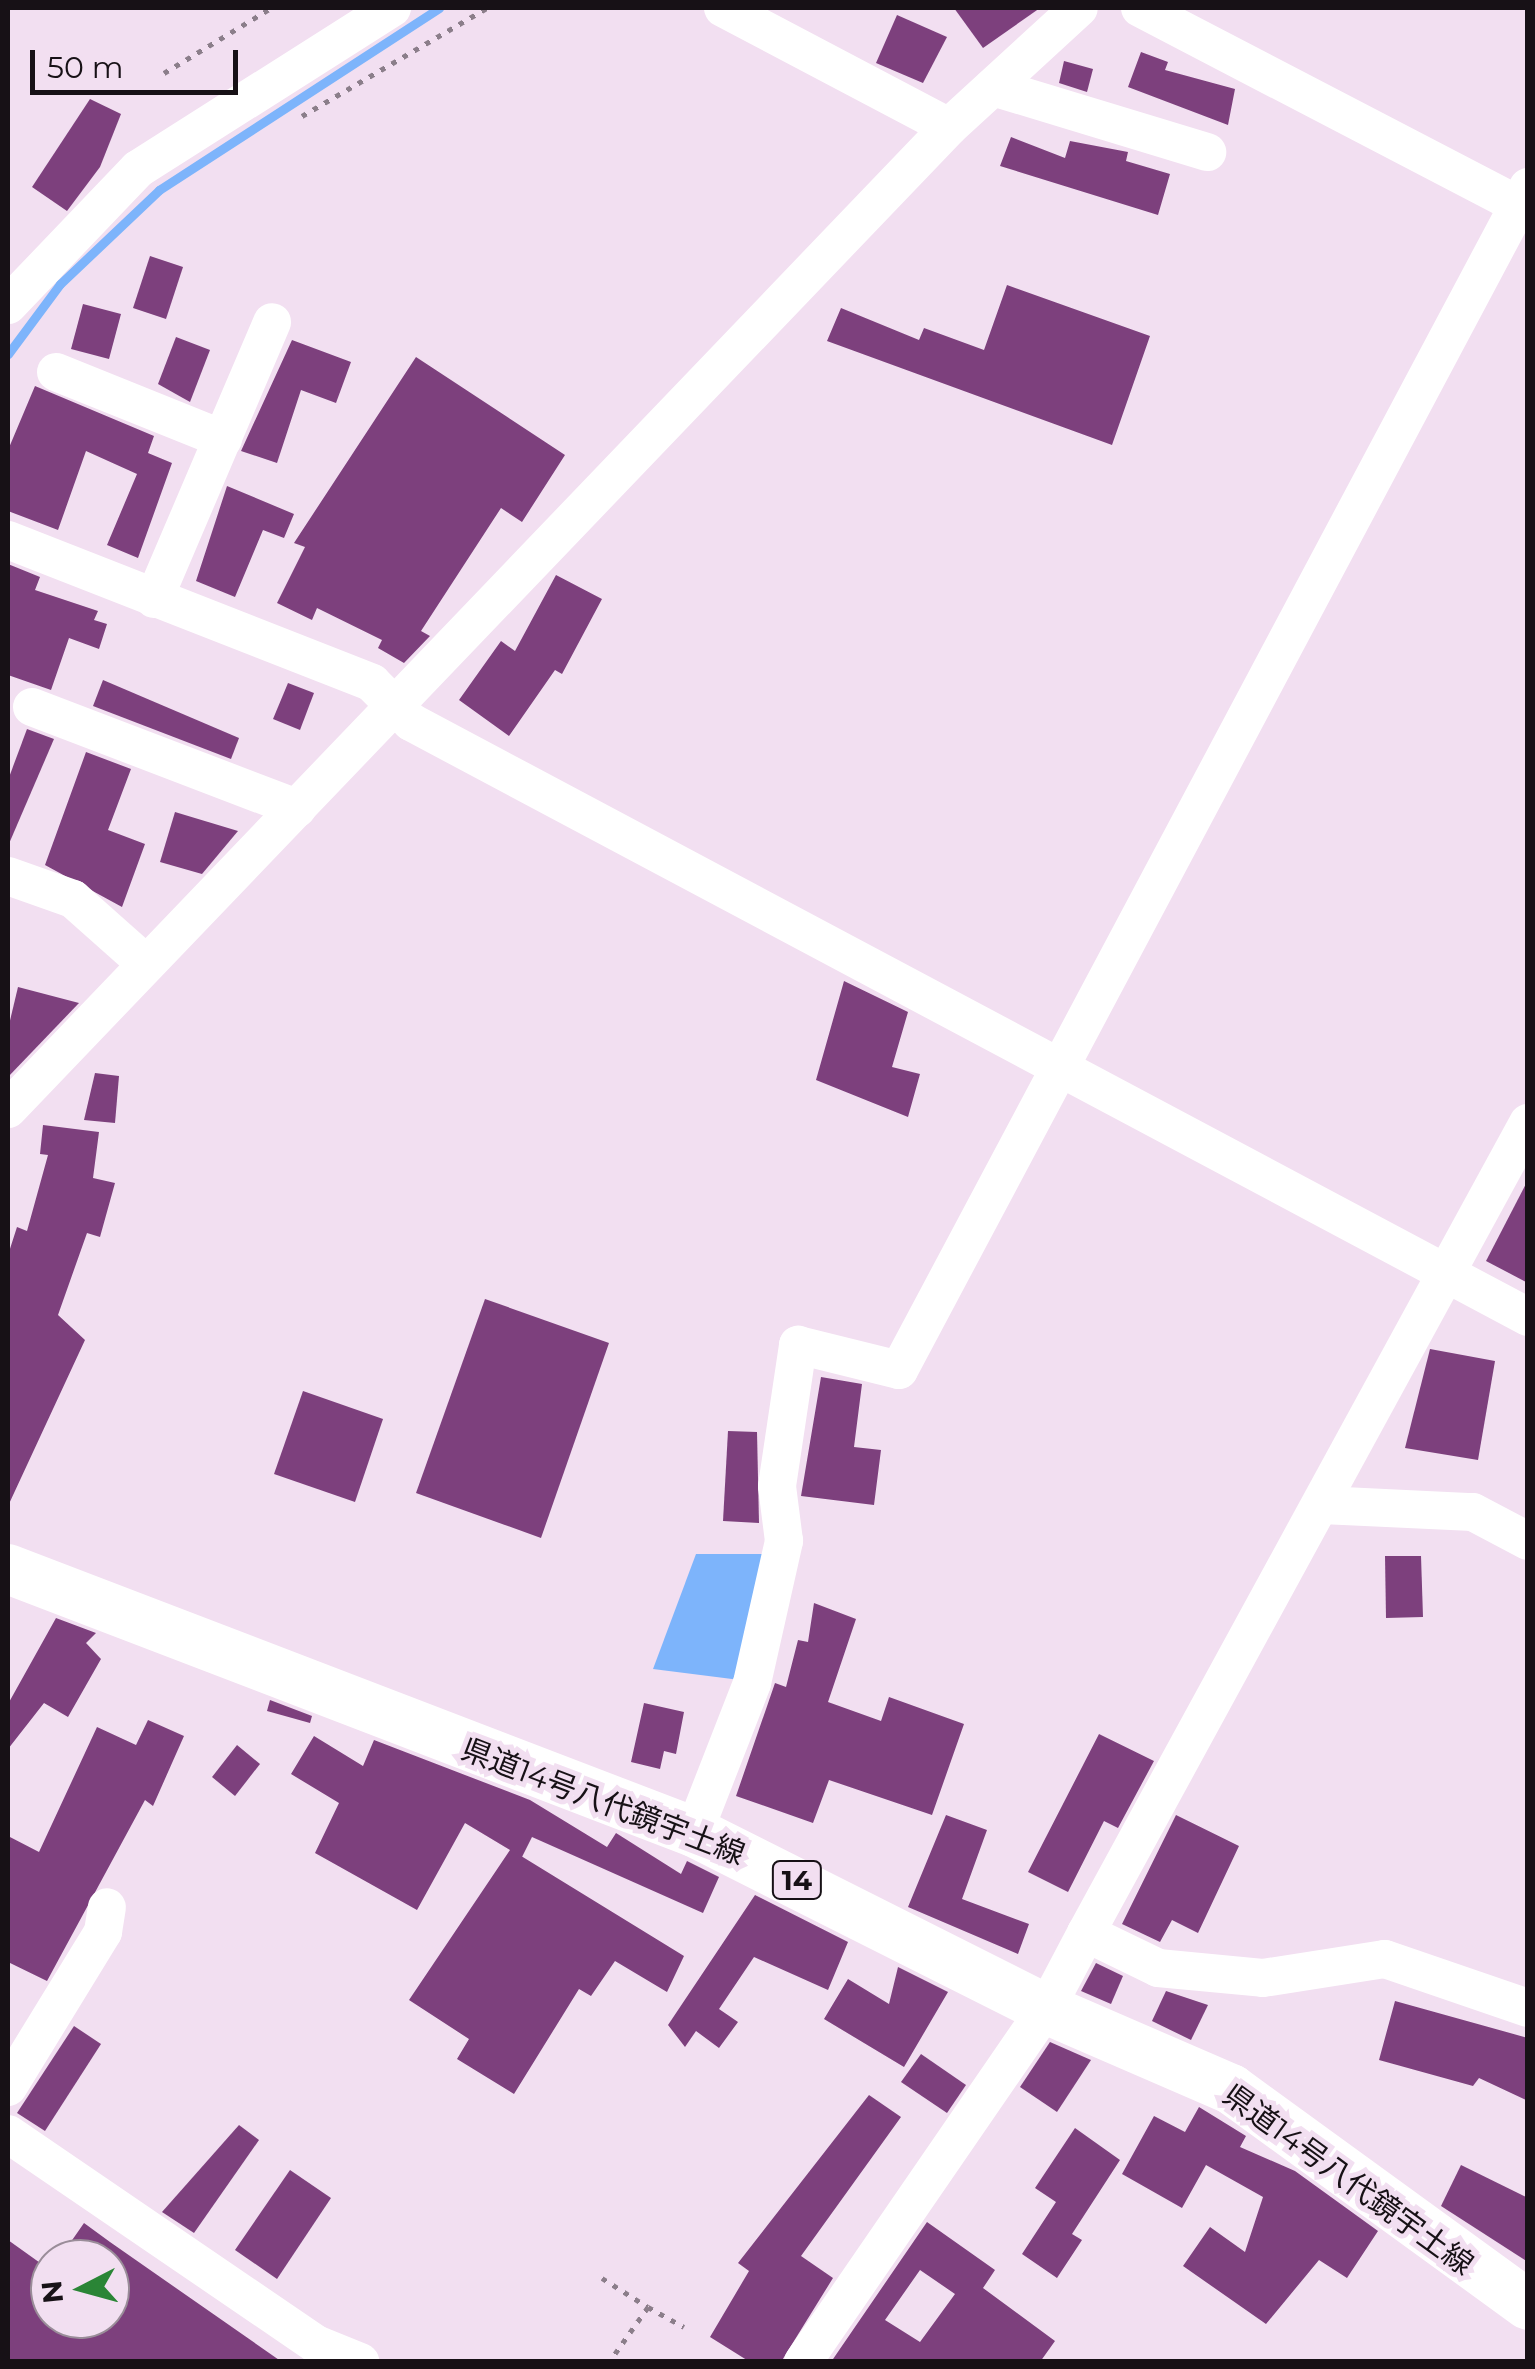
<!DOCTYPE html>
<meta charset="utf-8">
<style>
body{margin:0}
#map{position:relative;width:1535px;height:2369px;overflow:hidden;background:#f2dff1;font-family:Montserrat,"Noto Sans JP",sans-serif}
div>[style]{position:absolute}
.water>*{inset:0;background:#7db4fb}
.stream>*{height:9px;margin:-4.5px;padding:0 4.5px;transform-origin:4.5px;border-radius:4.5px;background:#7db4fb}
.building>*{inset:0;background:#7d407d}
.path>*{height:5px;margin-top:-2.5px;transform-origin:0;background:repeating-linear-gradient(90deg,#8b7e8a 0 5px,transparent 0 13px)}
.minor>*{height:38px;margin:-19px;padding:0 19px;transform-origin:19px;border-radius:19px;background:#fff}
.major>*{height:50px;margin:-25px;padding:0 25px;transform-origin:25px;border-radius:25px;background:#fff}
span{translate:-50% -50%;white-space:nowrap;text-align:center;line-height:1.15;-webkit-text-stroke:10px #f2dff1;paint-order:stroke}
.shield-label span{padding:2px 8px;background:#f2dff1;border:2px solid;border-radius:8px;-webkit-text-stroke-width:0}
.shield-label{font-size:28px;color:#171116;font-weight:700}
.street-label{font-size:30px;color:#171116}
.frame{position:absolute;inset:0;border:10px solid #171116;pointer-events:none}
.north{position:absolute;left:30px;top:2239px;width:100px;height:100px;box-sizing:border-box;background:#f2dff1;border:2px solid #9a8d99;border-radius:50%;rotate:264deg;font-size:28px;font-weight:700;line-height:40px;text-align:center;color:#171116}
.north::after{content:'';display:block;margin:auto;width:35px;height:45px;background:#2a8536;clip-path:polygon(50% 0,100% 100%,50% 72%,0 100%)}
.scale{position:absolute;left:30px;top:50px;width:208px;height:45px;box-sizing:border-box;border:5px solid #171116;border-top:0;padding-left:12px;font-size:30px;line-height:35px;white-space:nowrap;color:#171116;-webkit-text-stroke:8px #f2dff1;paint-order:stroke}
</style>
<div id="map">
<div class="water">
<i style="clip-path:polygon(696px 1554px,766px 1554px,740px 1680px,653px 1669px)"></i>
</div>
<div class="stream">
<i style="left:8px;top:354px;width:87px;rotate:-53.4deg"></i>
<i style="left:60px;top:284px;width:137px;rotate:-43.5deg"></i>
<i style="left:159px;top:190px;width:334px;rotate:-33deg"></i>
</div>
<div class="building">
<i style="clip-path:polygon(954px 8px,1040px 8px,983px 48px)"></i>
<i style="clip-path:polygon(897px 15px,947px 37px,923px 83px,876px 63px)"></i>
<i style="clip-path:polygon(1141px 52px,1168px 62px,1165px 70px,1235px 89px,1228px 125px,1128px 87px)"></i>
<i style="clip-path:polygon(1064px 61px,1093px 69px,1087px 92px,1059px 83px)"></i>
<i style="clip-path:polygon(90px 99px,121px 114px,100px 167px,67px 211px,32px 187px)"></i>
<i style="clip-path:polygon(1011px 137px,1065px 158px,1070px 141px,1128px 152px,1126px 161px,1170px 174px,1158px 215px,1000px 166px)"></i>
<i style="clip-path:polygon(150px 256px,183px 267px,166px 319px,133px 308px)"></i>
<i style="clip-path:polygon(1007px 285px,1150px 336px,1112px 445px,827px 341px,841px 308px,919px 340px,924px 328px,984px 350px)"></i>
<i style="clip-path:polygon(83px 304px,121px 314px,109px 359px,71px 349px)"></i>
<i style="clip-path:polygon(176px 337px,210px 350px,190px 402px,158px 384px)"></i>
<i style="clip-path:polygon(292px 340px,351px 362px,336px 403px,301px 390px,277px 463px,241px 451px)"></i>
<i style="clip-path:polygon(416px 357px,565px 455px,522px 522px,501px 508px,421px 631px,430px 636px,404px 663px,378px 648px,382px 640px,317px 608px,312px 620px,277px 603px,305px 547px,294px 543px)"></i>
<i style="clip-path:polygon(35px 386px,154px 436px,148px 453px,172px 463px,138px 558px,107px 545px,137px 474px,86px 451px,58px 530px,8px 511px,8px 450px)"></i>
<i style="clip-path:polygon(227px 486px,294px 514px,284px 538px,263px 530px,235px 597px,196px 581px)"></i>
<i style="clip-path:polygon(8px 564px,40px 577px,35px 590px,98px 611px,94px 620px,107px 624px,99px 649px,69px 638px,51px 690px,8px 675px)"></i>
<i style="clip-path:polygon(556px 575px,602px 599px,562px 674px,555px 670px,509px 736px,459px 700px,501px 641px,515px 651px)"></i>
<i style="clip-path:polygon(103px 680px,239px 738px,231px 759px,93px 706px)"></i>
<i style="clip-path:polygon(288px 683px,314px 693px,300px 730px,273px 719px)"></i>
<i style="clip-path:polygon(27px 729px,54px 739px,8px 846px,8px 780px)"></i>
<i style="clip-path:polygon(86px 752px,131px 769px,108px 830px,145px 844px,122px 907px,45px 865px)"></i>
<i style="clip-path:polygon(175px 812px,238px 831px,202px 874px,160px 862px)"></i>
<i style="clip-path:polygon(844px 981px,908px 1012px,892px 1067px,920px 1074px,908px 1117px,816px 1080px)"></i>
<i style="clip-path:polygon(18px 987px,79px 1003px,8px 1077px,8px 1029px)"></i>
<i style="clip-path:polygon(95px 1073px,119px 1076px,115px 1123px,84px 1120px)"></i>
<i style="clip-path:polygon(43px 1125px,99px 1132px,93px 1178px,115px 1183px,100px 1237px,87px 1233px,58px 1315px,85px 1340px,8px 1506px,8px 1255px,17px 1227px,27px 1231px,48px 1155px,40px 1154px)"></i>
<i style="clip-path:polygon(1528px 1180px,1528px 1283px,1486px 1261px)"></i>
<i style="clip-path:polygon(485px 1299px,609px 1343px,541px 1538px,416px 1493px)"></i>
<i style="clip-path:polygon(1430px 1349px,1495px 1361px,1478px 1460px,1405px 1448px)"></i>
<i style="clip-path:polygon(821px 1377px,862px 1384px,854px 1447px,881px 1450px,874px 1505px,801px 1496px)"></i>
<i style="clip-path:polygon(303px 1391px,383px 1419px,355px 1502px,274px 1474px)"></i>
<i style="clip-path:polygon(728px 1431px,757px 1432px,759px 1523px,723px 1521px)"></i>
<i style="clip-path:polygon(1385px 1556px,1421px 1556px,1423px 1617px,1386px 1618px)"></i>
<i style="clip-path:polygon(814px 1603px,856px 1619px,828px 1702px,881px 1721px,889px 1697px,964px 1724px,932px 1815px,829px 1780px,813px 1823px,736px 1796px,775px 1683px,786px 1687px,798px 1640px,808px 1642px)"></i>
<i style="clip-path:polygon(56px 1618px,96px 1633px,86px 1643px,101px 1659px,68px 1717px,44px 1703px,8px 1749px,8px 1704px)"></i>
<i style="clip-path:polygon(270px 1700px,312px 1716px,310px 1723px,267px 1711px)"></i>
<i style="clip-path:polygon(644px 1703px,684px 1712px,676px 1754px,664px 1751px,660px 1769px,631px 1762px)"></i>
<i style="clip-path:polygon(148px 1720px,184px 1736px,153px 1806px,145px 1800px,47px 1981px,8px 1962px,8px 1836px,39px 1852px,97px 1727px,136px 1745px)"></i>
<i style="clip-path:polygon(1099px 1734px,1154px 1761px,1118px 1828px,1104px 1821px,1068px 1892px,1028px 1872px)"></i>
<i style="clip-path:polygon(314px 1736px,363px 1766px,374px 1740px,530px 1800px,607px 1847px,616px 1833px,681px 1874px,687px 1861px,719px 1877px,703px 1913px,532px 1837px,522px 1857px,513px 1851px,684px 1956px,667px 1992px,615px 1961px,591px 1996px,579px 1989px,514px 2094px,457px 2059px,469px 2039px,409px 2000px,510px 1850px,465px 1823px,417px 1910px,315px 1853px,339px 1803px,291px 1774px)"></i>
<i style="clip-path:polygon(237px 1745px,260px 1764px,235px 1796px,212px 1777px)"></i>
<i style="clip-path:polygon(946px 1815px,987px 1830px,962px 1899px,1029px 1924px,1018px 1954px,908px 1907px)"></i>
<i style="clip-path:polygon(1176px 1815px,1239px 1846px,1198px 1933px,1172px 1920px,1160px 1942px,1122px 1924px)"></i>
<i style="clip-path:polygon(755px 1895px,848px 1942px,828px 1990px,754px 1957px,719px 2009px,738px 2022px,719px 2048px,696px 2031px,685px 2047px,668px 2025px)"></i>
<i style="clip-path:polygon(1096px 1963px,1123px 1976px,1111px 2004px,1081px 1991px)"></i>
<i style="clip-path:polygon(898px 1967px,948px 1992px,904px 2067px,824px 2019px,848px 1979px,889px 2004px)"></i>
<i style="clip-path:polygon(1166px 1991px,1208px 2005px,1191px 2040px,1152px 2021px)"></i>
<i style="clip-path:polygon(1395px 2001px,1528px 2038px,1528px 2101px,1479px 2078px,1473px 2086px,1379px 2060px)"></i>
<i style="clip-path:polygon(74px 2026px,101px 2044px,45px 2131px,17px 2113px)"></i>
<i style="clip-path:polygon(1050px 2042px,1091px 2060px,1057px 2112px,1020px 2087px)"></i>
<i style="clip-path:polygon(921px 2054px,966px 2085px,947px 2113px,901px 2082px)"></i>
<i style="clip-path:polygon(869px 2095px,901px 2117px,801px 2256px,833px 2278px,781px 2362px,750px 2362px,710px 2337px,749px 2271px,738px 2263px)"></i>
<i style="clip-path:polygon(1199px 2107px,1246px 2136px,1240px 2147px,1295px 2171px,1378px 2231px,1347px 2278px,1319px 2260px,1266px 2324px,1183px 2266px,1210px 2227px,1245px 2252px,1263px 2197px,1206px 2165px,1182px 2208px,1122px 2174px,1154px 2116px,1185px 2132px)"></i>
<i style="clip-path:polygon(239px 2125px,259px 2140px,194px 2233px,162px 2212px)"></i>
<i style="clip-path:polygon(1075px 2128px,1120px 2160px,1072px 2234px,1082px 2240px,1057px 2278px,1022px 2254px,1056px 2202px,1035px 2188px)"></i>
<i style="clip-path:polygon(1461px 2165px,1528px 2198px,1528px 2262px,1441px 2206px)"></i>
<i style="clip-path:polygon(290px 2170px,331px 2198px,277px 2279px,235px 2250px)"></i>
<i style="clip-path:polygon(evenodd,927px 2222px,995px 2270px,983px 2288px,1055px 2341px,1040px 2362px,831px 2362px,927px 2222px,920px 2270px,955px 2294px,920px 2342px,885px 2320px,920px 2270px)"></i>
<i style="clip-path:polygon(84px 2223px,110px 2242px,282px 2362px,8px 2362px,8px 2240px,50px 2270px,50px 2319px,110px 2319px,110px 2259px,59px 2259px)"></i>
</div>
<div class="path">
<i style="left:164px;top:73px;width:125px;rotate:-31.3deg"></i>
<i style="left:302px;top:116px;width:214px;rotate:-30.3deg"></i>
<i style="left:602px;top:2278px;width:54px;rotate:32.2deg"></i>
<i style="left:648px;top:2307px;width:67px;rotate:125.3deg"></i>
<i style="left:648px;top:2307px;width:41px;rotate:29.1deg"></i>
</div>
<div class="minor">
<i style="left:723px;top:8px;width:255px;rotate:27.8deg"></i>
<i style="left:1140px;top:8px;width:437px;rotate:27.5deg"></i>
<i style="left:993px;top:87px;width:224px;rotate:16.9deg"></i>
<i style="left:8px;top:305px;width:188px;rotate:-46.3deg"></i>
<i style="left:138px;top:169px;width:301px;rotate:-32.4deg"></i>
<i style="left:56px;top:372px;width:180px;rotate:21.9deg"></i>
<i style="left:8px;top:540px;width:391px;rotate:21.4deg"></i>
<i style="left:372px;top:683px;width:55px;rotate:45deg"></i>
<i style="left:411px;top:722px;width:1266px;rotate:28.04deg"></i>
<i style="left:154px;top:599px;width:301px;rotate:-66.9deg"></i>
<i style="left:32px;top:707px;width:284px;rotate:20.9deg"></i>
<i style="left:8px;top:876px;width:69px;rotate:19.5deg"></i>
<i style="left:73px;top:899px;width:96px;rotate:41.6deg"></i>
<i style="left:8px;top:1109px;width:1360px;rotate:-46.22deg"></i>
<i style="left:949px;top:127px;width:176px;rotate:-42.5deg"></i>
<i style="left:1322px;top:1505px;width:151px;rotate:2.7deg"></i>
<i style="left:1473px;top:1512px;width:62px;rotate:27.8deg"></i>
<i style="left:694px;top:1832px;width:160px;rotate:-68.7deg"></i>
<i style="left:752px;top:1683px;width:146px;rotate:-77.3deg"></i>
<i style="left:784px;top:1541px;width:55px;rotate:-97.3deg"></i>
<i style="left:777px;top:1486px;width:143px;rotate:-81.5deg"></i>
<i style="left:798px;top:1345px;width:104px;rotate:13.9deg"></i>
<i style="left:899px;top:1370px;width:1340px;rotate:-62deg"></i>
<i style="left:1086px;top:1933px;width:923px;rotate:-61.38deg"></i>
<i style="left:8px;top:2087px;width:182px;rotate:-58.5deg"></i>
<i style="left:103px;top:1932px;width:25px;rotate:-81deg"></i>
<i style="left:8px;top:2134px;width:373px;rotate:34.3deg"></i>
<i style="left:316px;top:2344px;width:48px;rotate:22.2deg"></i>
<i style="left:803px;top:2362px;width:429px;rotate:-55.5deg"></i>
<i style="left:1046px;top:2009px;width:86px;rotate:-62.2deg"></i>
<i style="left:1086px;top:1933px;width:80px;rotate:25.9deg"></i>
<i style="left:1158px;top:1968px;width:105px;rotate:5.4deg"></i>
<i style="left:1263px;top:1978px;width:123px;rotate:-8.9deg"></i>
<i style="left:1385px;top:1959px;width:151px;rotate:18.9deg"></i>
</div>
<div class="major">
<i style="left:8px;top:1569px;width:735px;rotate:20.98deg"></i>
<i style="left:694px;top:1832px;width:394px;rotate:26.7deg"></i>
<i style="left:1046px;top:2009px;width:202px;rotate:23.4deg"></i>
<i style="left:1231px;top:2089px;width:367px;rotate:36deg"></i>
</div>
<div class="shield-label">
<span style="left:797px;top:1880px">14</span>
</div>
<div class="street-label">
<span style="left:603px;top:1802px;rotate:21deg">県道14号八代鏡宇土線</span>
<span style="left:1348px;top:2180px;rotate:36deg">県道14号八代鏡宇土線</span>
</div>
<div class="frame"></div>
<div class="north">N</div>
<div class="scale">50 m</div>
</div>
